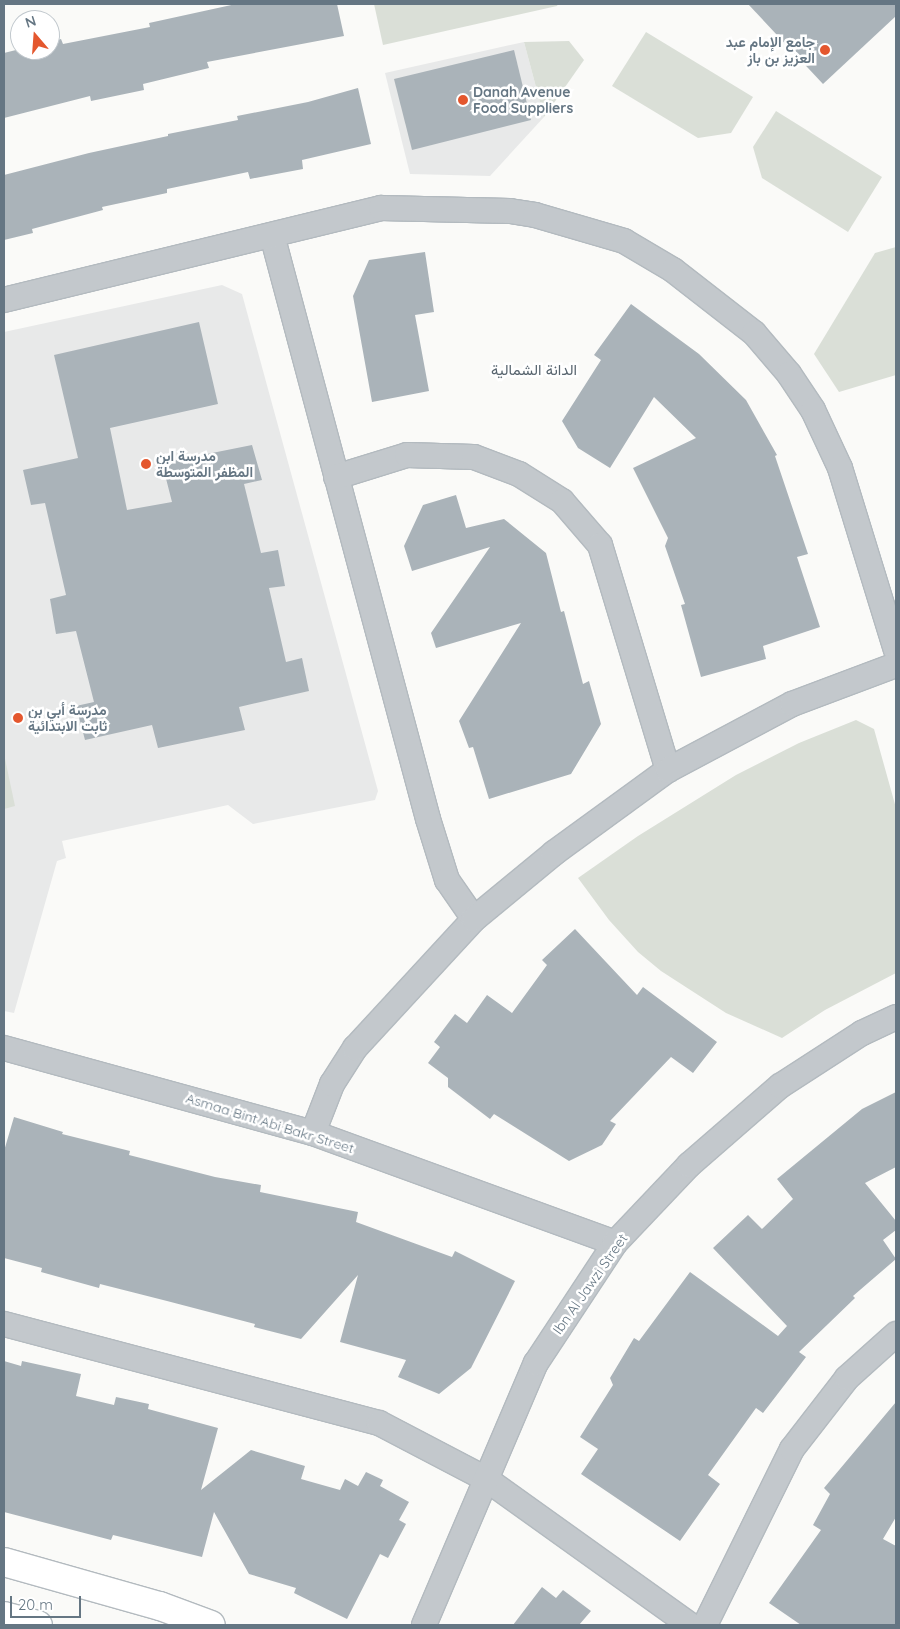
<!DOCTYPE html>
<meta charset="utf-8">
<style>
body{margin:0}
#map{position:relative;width:900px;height:1629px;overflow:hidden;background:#fafaf8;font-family:Quicksand,Vazirmatn,sans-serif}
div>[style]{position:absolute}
.built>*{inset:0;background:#e8e9e9}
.green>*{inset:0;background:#dadfd7}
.building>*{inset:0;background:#aab3b9}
.roads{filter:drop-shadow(1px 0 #b3babf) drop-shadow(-1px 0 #b3babf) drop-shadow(0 1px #b3babf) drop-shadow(0 -1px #b3babf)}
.street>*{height:24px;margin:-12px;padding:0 12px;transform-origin:12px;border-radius:12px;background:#c3c8cc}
.secondary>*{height:28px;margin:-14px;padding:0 14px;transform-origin:14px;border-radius:14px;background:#fff}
.dots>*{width:14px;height:14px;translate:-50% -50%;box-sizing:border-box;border:2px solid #fff;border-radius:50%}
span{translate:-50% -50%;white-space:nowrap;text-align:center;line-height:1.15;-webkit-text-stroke:5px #fff;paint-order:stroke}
.poi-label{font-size:14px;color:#657683;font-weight:700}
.right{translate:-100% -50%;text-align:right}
.left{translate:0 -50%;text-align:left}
.street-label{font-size:14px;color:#657683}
.neighbourhood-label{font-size:15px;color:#57646e}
.frame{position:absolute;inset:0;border:5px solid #657683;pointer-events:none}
.north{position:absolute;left:10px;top:10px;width:50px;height:50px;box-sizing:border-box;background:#fff;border:1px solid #c1c8cd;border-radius:50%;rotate:342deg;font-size:14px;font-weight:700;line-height:20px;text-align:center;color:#657683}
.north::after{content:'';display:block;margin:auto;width:18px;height:22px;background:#e4572e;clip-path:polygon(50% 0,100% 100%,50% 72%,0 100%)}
.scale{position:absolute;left:10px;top:1596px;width:71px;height:22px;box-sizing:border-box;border:2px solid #657683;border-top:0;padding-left:6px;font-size:15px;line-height:18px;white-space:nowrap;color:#657683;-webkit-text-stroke:4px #fff;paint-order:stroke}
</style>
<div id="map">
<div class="built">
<i style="clip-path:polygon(524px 42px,544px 117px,490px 176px,410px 174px,385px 73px)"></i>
<i style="clip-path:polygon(222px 285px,242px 294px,378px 791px,375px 800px,253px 824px,228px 805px,62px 841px,66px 858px,57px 861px,14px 1013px,4px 1011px,4px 332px)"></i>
</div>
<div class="green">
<i style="clip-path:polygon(374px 4px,558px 4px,557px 6px,383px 45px)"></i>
<i style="clip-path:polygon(646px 32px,753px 97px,731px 133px,698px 138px,612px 86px)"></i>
<i style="clip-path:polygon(569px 41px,584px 60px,544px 117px,524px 42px)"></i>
<i style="clip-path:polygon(776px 111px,882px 177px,848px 232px,762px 178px,753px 147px)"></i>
<i style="clip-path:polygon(896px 247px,896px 375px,839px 392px,814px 354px,875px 253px)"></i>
<i style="clip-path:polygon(856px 720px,874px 729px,896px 808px,896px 973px,825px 1010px,782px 1038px,726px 1013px,661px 971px,638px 952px,609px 920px,578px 878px,638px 836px,736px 775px,799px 743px)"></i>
<i style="clip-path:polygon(4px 754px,15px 806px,4px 809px)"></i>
</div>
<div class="building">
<i style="clip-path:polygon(236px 4px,337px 4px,344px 36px,207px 62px,209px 68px,143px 84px,144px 90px,91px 101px,90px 96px,4px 118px,4px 53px,20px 49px,50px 50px,50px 42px,61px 39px,63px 44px,150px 27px,149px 23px)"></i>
<i style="clip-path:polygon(748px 4px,896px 4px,896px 16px,823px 84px)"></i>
<i style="clip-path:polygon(514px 50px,531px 120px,412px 150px,394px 79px)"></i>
<i style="clip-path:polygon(358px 88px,371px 144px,302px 160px,303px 169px,250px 179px,248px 172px,167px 189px,167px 193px,102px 207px,103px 210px,32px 229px,33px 233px,4px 240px,4px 175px,89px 153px,168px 136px,168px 134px,238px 120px,237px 116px,308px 102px)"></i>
<i style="clip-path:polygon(425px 252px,434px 312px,415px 315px,429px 391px,372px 402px,353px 296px,369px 260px)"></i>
<i style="clip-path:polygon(631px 304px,699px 354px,746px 400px,777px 455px,775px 456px,808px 554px,797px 557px,820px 627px,763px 646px,766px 659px,701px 677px,681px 605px,685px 604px,665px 546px,668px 538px,633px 468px,696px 438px,654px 397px,610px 468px,578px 448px,562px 421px,601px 360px,594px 355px)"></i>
<i style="clip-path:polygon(199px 322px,218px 404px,110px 428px,127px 510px,172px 502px,162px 463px,252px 445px,262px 480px,244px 484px,261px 553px,278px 550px,285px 586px,269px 588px,286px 662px,302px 658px,309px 691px,239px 707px,245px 730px,158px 748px,152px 725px,85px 740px,76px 706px,94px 702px,76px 631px,56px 634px,50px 599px,66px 595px,45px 503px,31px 505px,23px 470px,78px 458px,54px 355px)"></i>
<i style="clip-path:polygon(456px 495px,466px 528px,504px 519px,546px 553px,561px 612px,564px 611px,583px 684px,589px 681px,601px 724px,571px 774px,489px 799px,473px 747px,469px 748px,459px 721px,521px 623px,436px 648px,431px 633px,490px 547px,412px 571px,404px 546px,423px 505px)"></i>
<i style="clip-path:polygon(575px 929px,637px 995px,643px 987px,717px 1042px,693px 1073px,671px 1057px,610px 1121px,616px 1124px,602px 1145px,569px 1161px,494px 1114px,490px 1119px,448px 1087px,448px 1078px,428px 1063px,440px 1047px,434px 1042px,455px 1014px,467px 1023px,487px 995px,512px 1013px,547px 965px,542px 960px)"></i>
<i style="clip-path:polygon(896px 1092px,896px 1167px,865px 1183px,896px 1221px,896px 1230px,883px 1240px,896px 1259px,853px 1296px,855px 1298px,799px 1352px,806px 1357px,763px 1413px,756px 1408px,708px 1475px,720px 1484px,680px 1541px,581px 1474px,598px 1449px,580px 1437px,613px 1385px,610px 1378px,634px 1338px,639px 1341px,690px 1272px,778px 1336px,787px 1326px,713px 1248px,748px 1215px,762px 1229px,793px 1199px,777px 1179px,862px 1109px)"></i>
<i style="clip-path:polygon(14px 1117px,63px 1132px,62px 1134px,130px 1151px,129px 1155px,215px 1177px,261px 1185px,260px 1192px,358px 1212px,356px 1222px,452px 1257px,455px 1251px,515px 1281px,471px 1368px,439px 1394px,398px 1377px,406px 1360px,340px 1342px,358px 1275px,301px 1339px,254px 1327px,255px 1324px,167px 1301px,100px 1284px,99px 1288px,41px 1272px,42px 1268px,4px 1258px,4px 1151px)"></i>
<i style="clip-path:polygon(4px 1361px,21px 1366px,22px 1361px,81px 1374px,76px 1396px,114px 1405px,116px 1397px,149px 1404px,148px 1409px,218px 1428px,201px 1490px,251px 1450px,305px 1466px,301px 1479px,340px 1490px,345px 1479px,358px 1486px,366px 1472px,383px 1480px,380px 1486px,409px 1502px,399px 1520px,406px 1524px,388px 1558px,380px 1554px,347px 1619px,294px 1593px,296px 1588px,249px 1574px,214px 1512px,202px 1557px,113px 1535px,111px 1540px,4px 1512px)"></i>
<i style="clip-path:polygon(896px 1402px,896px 1517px,883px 1539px,896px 1546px,896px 1625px,801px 1625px,769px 1603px,821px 1530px,813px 1525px,830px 1494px,824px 1488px)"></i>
<i style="clip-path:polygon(542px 1587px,556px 1598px,563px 1590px,591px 1611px,579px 1625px,513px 1625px)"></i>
</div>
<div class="roads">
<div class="street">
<i style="left:272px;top:235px;width:604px;rotate:75.04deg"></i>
<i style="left:428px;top:819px;width:64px;rotate:72.7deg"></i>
<i style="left:447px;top:880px;width:47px;rotate:55.3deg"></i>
<i style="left:4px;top:300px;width:388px;rotate:-13.7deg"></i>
<i style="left:381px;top:208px;width:129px;rotate:1.3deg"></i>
<i style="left:510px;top:211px;width:25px;rotate:9deg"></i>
<i style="left:535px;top:215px;width:93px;rotate:16.3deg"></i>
<i style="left:624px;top:241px;width:57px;rotate:30.6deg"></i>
<i style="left:673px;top:270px;width:103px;rotate:37.9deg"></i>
<i style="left:754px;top:333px;width:54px;rotate:49.5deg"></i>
<i style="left:789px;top:374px;width:43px;rotate:56.3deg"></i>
<i style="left:813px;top:410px;width:64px;rotate:65deg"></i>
<i style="left:840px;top:468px;width:190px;rotate:72.9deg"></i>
<i style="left:336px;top:477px;width:74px;rotate:-17.2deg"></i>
<i style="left:407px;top:455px;width:67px;rotate:1.7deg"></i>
<i style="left:474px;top:457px;width:48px;rotate:20.7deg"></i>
<i style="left:519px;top:474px;width:51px;rotate:32.1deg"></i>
<i style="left:562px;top:501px;width:58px;rotate:49.2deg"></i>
<i style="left:600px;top:545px;width:235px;rotate:73.2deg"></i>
<i style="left:4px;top:1048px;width:320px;rotate:15.4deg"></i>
<i style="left:313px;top:1133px;width:321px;rotate:20deg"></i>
<i style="left:313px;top:1133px;width:53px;rotate:-68.8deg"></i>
<i style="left:332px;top:1084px;width:43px;rotate:-57.4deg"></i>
<i style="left:355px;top:1048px;width:176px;rotate:-47.3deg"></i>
<i style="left:474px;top:919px;width:104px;rotate:-39.5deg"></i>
<i style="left:554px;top:853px;width:141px;rotate:-36.1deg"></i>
<i style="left:668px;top:770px;width:140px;rotate:-28deg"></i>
<i style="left:792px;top:704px;width:111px;rotate:-20.6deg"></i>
<i style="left:4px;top:1324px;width:388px;rotate:14.8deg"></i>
<i style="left:379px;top:1423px;width:121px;rotate:27.6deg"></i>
<i style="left:486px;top:1479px;width:251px;rotate:35.6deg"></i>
<i style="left:424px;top:1625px;width:285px;rotate:-66.9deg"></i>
<i style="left:536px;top:1363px;width:144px;rotate:-56.6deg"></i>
<i style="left:615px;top:1243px;width:108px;rotate:-46.5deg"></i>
<i style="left:689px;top:1165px;width:121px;rotate:-41deg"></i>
<i style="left:780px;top:1086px;width:98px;rotate:-32.9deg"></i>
<i style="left:862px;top:1033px;width:38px;rotate:-25deg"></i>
<i style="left:705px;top:1625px;width:196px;rotate:-63.7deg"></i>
<i style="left:792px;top:1449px;width:90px;rotate:-52.2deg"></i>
<i style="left:847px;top:1378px;width:66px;rotate:-41.9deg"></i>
</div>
<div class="secondary">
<i style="left:4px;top:1562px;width:162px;rotate:15.8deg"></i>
<i style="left:160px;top:1606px;width:54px;rotate:20.4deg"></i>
<i style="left:4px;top:1616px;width:35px;rotate:15deg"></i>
</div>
</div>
<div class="dots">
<i style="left:825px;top:50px;background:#e4572e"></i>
<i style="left:463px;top:100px;background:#e4572e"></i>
<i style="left:146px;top:464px;background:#e4572e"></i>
<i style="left:18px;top:718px;background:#e4572e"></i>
</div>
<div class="poi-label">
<span class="right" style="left:815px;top:50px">جامع الإمام عبد<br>العزيز بن باز</span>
<span class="left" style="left:473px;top:100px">Danah Avenue<br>Food Suppliers</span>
<span class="left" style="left:156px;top:464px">مدرسة ابن<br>المظفر المتوسطة</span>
<span class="left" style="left:28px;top:718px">مدرسة أبي بن<br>ثابت الابتدائية</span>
</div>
<div class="street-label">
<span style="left:270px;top:1123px;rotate:17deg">Asmaa Bint Abi Bakr Street</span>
<span style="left:590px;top:1284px;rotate:-55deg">Ibn Al Jawzi Street</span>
</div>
<div class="neighbourhood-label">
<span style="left:534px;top:370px">الدانة الشمالية</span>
</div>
<div class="frame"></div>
<div class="north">N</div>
<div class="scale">20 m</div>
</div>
